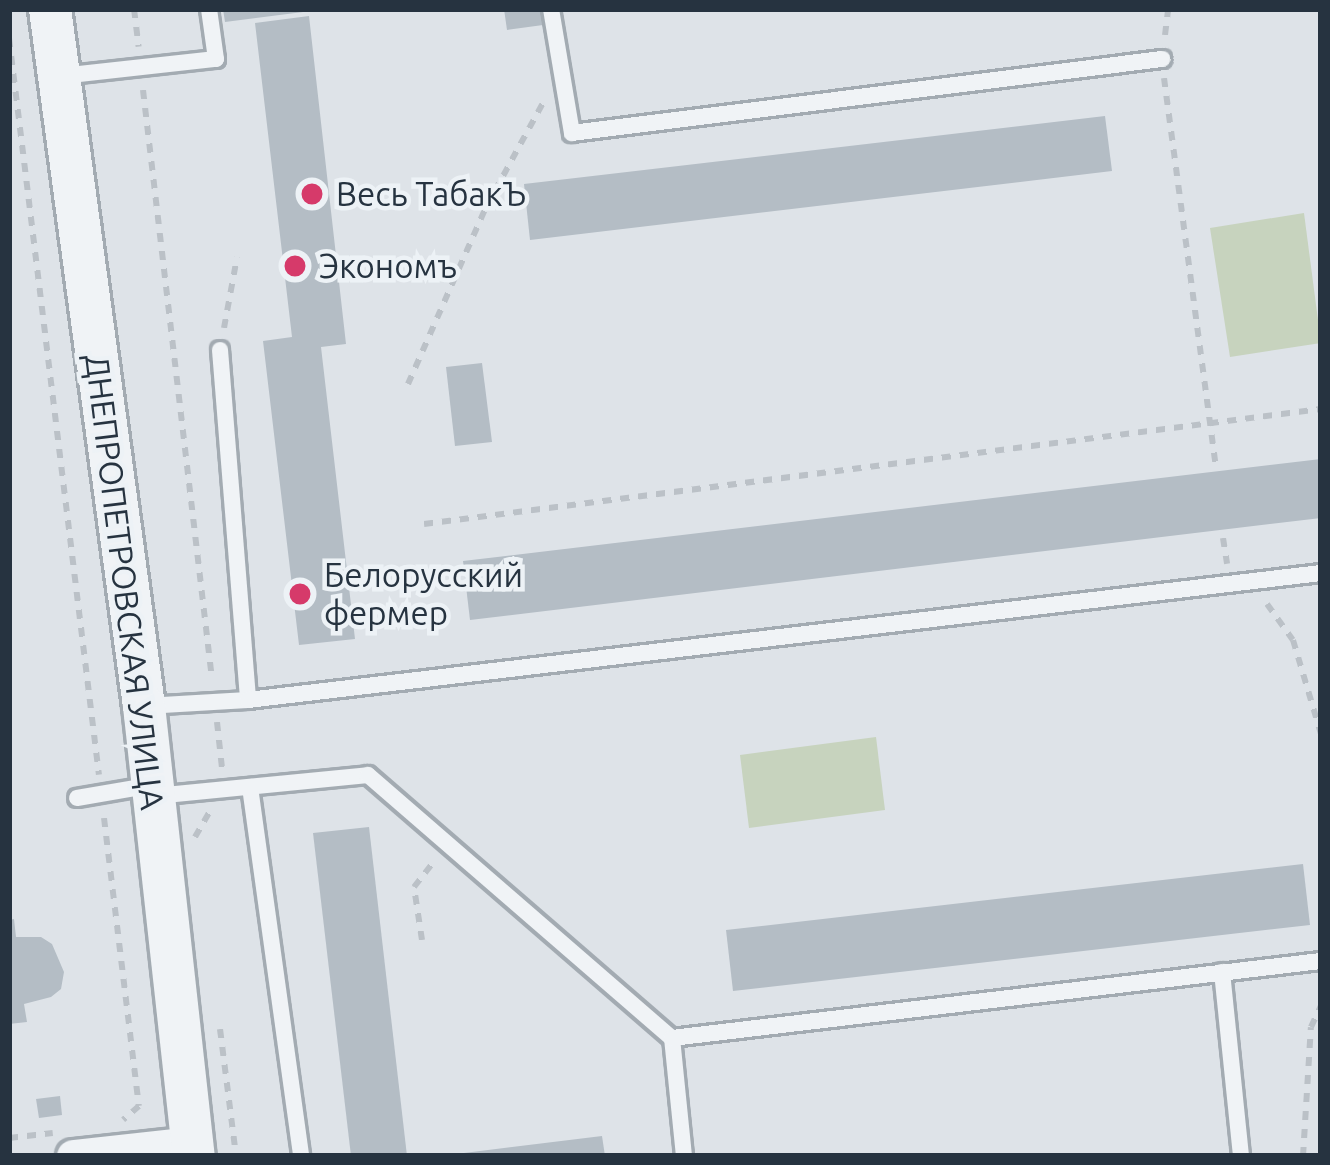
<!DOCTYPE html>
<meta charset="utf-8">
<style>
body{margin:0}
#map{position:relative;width:1330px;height:1165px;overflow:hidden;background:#dee3e8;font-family:Ubuntu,sans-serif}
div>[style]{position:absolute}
.green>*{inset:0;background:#c7d3be}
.building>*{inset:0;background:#b4bdc5}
.path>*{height:6px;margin-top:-3px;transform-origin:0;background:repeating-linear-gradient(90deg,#bbc1c7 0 9px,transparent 0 18px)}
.roads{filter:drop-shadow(3px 0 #a3abb2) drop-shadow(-3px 0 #a3abb2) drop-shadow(0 3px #a3abb2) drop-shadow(0 -3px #a3abb2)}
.service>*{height:16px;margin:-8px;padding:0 8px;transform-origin:8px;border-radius:8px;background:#f0f3f6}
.minor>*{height:33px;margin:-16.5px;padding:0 16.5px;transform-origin:16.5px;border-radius:16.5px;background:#f0f3f6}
.tertiary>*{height:42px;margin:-21px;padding:0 21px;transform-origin:21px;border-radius:21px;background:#f0f3f6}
.dots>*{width:33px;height:33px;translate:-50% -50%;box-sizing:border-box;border:6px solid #edf2f6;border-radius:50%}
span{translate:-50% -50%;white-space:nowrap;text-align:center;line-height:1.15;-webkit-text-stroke:9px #edf2f6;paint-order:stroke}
.poi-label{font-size:33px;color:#263340}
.left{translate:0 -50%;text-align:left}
.street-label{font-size:33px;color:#263340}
.frame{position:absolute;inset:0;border:12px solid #263340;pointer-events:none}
</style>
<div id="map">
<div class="green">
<i style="clip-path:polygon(1304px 213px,1321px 343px,1230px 357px,1210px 228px)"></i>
<i style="clip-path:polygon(876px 737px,885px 810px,749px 828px,740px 755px)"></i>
</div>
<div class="building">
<i style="clip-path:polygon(223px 9px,303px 9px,303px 12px,225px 22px)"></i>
<i style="clip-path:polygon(504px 9px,541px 9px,543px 25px,507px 30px)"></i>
<i style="clip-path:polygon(309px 16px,346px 344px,321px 347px,355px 639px,299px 645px,263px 341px,292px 337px,255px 23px)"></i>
<i style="clip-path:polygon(1105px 116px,1112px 171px,530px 240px,524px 184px)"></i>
<i style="clip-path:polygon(482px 363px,492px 442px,455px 446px,446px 367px)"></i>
<i style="clip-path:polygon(1321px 459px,1321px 518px,470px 620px,463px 561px)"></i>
<i style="clip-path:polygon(369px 827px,407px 1156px,351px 1156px,313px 833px)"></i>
<i style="clip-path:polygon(1303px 864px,1310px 925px,733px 991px,726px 930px)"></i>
<i style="clip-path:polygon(14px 919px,16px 937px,41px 937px,52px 944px,64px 972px,61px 989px,51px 997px,24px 1004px,27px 1022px,9px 1024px,9px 920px)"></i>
<i style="clip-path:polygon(60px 1096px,62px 1115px,39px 1118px,36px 1099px)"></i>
<i style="clip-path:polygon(602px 1136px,605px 1156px,464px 1156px,464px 1153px)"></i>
</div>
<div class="path">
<i style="left:134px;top:9px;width:38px;rotate:83deg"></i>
<i style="left:1165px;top:35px;width:26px;rotate:-83deg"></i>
<i style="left:9px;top:38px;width:742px;rotate:83.04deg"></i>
<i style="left:1164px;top:78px;width:394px;rotate:82.4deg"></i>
<i style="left:143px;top:90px;width:593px;rotate:83.32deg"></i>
<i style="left:224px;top:328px;width:72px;rotate:-79.6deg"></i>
<i style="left:408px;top:384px;width:193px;rotate:-66.2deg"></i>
<i style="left:486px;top:207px;width:121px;rotate:-61.3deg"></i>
<i style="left:424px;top:524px;width:904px;rotate:-7.31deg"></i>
<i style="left:1223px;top:538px;width:26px;rotate:81deg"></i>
<i style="left:1267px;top:604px;width:44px;rotate:54.2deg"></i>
<i style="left:1293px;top:640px;width:98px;rotate:73.4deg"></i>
<i style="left:217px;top:722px;width:46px;rotate:83.8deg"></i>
<i style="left:104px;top:818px;width:290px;rotate:83.1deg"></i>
<i style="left:139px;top:1106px;width:21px;rotate:139deg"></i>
<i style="left:195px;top:837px;width:28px;rotate:-60deg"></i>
<i style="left:422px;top:940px;width:54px;rotate:-98.6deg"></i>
<i style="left:414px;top:887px;width:33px;rotate:-52deg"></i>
<i style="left:220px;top:1029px;width:128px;rotate:82.8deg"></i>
<i style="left:9px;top:1138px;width:44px;rotate:-6.5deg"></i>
<i style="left:1288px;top:1156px;width:15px"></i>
<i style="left:1303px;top:1156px;width:129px;rotate:-86.5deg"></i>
<i style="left:1311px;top:1027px;width:23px;rotate:-65deg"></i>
</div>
<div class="roads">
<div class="service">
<i style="left:551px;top:9px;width:126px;rotate:80.4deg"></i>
<i style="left:572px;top:133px;width:595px;rotate:-7.15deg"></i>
<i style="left:61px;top:76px;width:156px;rotate:-6.3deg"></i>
<i style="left:216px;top:59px;width:50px;rotate:-98deg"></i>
<i style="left:220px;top:350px;width:351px;rotate:85.4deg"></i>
<i style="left:145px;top:706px;width:103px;rotate:-3.3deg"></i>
<i style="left:248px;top:700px;width:1080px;rotate:-6.75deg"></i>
<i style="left:250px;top:787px;width:373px;rotate:82.1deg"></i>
<i style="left:155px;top:796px;width:214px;rotate:-5.6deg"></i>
<i style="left:368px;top:775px;width:402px;rotate:40.9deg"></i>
<i style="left:672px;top:1038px;width:119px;rotate:84.2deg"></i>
<i style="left:77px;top:798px;width:76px;rotate:-9.8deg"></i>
<i style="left:1222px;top:972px;width:185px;rotate:84.1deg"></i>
<i style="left:672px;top:1038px;width:654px;rotate:-6.77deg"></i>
</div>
<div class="minor">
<i style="left:73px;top:1156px;width:120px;rotate:-6.2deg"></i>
</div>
<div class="tertiary">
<i style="left:50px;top:9px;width:703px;rotate:82.32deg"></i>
<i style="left:144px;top:706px;width:453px;rotate:83.7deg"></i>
</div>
</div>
<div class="dots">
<i style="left:312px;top:194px;background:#d63a6a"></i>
<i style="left:295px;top:266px;background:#d63a6a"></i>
<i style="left:300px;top:594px;background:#d63a6a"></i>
</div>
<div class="poi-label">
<span class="left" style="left:336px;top:194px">Весь ТабакЪ</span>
<span class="left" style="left:319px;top:266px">Экономъ</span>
<span class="left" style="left:324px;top:594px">Белорусский<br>фермер</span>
</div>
<div class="street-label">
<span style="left:125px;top:582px;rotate:83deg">ДНЕПРОПЕТРОВСКАЯ УЛИЦА</span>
</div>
<div class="frame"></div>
</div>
